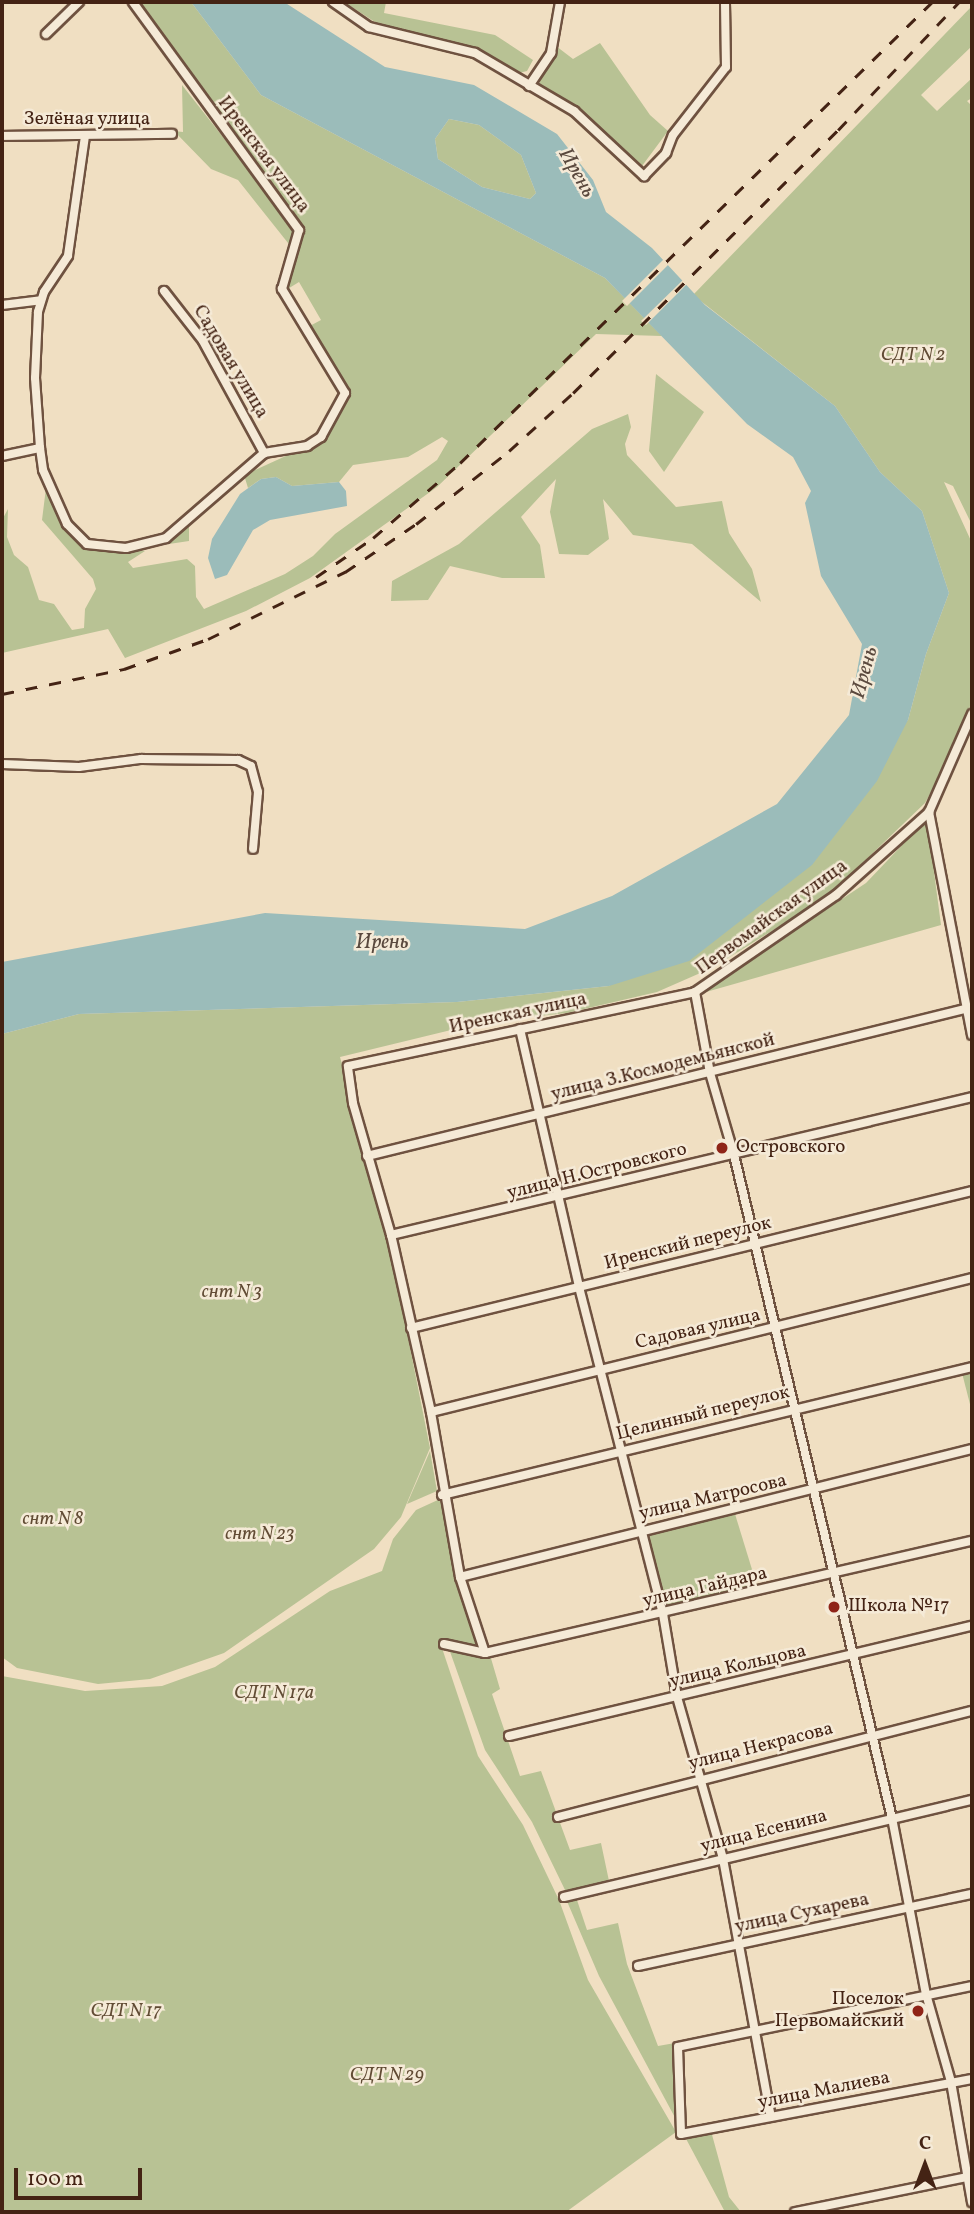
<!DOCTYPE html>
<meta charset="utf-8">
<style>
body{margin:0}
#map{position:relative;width:974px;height:2214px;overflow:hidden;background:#f0dfc2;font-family:Vollkorn,serif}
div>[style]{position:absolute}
.green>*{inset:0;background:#b8c294}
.water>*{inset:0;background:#9bbcba}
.pier>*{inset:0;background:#f0dfc2}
.roads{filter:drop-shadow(2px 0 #6f5240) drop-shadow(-2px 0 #6f5240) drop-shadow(0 2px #6f5240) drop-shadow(0 -2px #6f5240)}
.street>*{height:8px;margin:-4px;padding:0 4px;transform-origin:4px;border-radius:4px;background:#f5ead7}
.rail>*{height:2.5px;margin-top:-1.25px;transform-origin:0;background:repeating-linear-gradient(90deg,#442314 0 12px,transparent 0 24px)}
.dots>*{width:19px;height:19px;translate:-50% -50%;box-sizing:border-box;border:4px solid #f5ead7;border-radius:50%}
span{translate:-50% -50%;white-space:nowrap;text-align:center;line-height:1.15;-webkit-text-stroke:5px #f5ead7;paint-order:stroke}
.street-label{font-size:19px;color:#442314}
.park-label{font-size:19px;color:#614b34;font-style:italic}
.poi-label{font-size:19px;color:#442314}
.left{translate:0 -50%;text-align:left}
.right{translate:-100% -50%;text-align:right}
.water-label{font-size:21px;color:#5a493e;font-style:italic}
.frame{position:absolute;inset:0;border:4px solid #442314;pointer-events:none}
.north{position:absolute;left:890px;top:2130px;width:70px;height:70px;-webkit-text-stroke:5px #f5ead7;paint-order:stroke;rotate:0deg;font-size:19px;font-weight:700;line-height:28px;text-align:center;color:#442314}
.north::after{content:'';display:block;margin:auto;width:24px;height:32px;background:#442314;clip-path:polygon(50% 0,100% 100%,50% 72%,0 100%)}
.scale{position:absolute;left:14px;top:2168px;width:128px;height:32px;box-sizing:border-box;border:4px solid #442314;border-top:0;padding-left:9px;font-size:21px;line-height:24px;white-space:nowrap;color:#442314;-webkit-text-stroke:5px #f5ead7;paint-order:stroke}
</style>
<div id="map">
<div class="green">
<i style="clip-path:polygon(133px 2px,191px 2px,261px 95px,605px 278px,662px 336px,596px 334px,437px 487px,310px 578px,246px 611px,125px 658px,108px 629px,2px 653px,2px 520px,8px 509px,7px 537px,14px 555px,28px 567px,39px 600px,54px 604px,72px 630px,84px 628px,85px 609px,96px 589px,93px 579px,42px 520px,46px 488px,65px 527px,83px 547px,145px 551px,128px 562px,133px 568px,187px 559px,195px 566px,196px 597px,204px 609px,285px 574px,313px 556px,335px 534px,437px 460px,448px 441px,442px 437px,408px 457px,353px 465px,339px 482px,292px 486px,276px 477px,261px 479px,248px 488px,244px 475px,323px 439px,340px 416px,347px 393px,306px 328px,321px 320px,299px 282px,286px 290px,302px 230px)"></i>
<i style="clip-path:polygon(344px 2px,386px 2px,384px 13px,495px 35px,533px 60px,527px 71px,519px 73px,478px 49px,375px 22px)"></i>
<i style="clip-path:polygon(972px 6px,972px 46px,921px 95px,937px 111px,972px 78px,972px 98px,967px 101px,972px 106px,972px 525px,953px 486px,944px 482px,972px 543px,972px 700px,957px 746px,925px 803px,828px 896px,714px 967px,657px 992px,567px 1013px,484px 1022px,340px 1057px,388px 1237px,430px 1448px,401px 1517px,374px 1549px,224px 1653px,150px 1679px,98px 1684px,17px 1668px,2px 1657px,2px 1034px,79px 1014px,457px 1002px,609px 986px,908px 720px,926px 654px,949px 593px,922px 511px,880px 472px,835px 406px,693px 295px)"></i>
<i style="clip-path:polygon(600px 43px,650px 115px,668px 131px,642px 166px,581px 109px,539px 84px,556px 46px,573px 59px)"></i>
<i style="clip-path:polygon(182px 85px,296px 230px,292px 248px,238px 180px,211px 169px,174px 131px,183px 132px)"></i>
<i style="clip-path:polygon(449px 119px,479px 125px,521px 155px,536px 193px,530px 199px,482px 187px,438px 159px,435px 139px)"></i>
<i style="clip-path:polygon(656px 374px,704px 412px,664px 472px,649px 451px)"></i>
<i style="clip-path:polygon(628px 414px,631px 427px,625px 444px,627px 455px,676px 507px,722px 501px,729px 533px,752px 569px,761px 602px,692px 544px,633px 535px,603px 499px,609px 539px,588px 555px,559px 554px,550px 512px,556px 479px,521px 517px,540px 545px,545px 578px,502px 578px,450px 566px,428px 600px,391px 601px,392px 581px,459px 544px,592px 429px)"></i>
<i style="clip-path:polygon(189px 526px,189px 541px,169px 544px,172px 541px)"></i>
<i style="clip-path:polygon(927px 819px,941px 925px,699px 994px,866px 883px)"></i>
<i style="clip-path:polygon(972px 1370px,972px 1412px,962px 1373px)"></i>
<i style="clip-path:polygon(430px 1451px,437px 1491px,407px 1504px)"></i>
<i style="clip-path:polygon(440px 1499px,479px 1648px,441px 1641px,442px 1648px,478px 1756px,523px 1825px,559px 1900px,588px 1980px,676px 2132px,566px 2212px,2px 2212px,2px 1676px,85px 1691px,162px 1686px,215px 1667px,330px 1591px,382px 1571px,393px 1539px,416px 1510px)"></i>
<i style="clip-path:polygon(735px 1514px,758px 1589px,665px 1611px,643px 1533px)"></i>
<i style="clip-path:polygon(448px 1646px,490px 1655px,500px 1689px,492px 1694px,520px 1776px,541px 1771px,570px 1850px,601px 1843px,609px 1881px,566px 1892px,532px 1822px,485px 1750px)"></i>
<i style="clip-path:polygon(576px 1897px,587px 1930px,618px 1923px,627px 1964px,658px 2046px,675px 2043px,679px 2125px,599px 1976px,566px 1899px)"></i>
<i style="clip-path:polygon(711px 2131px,729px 2197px,741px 2212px,751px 2212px,725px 2212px,684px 2135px)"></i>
</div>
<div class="water">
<i style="clip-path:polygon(evenodd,191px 2px,284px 2px,385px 67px,474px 85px,557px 134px,593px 180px,606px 212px,652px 248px,705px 305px,835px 406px,880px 472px,922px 511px,949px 593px,926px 654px,908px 720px,877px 781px,812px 865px,689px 961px,609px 986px,457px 1002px,79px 1014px,2px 1034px,2px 962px,265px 913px,525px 929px,612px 896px,777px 804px,849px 715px,862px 644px,821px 576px,805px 503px,811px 491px,793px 457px,747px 424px,605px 278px,261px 95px,191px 2px,449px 119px,479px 125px,521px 155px,536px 193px,530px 199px,482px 187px,438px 159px,435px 139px,449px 119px)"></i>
<i style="clip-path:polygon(276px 477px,292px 486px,339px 482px,346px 491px,347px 506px,270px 520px,253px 530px,227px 575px,215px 579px,208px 558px,212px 539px,240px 494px,261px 479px)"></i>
</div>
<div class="pier">
<i style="clip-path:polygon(665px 258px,670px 263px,627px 306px,622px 301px)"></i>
<i style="clip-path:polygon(684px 279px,688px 283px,646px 325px,641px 321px)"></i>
</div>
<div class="roads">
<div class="street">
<i style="left:333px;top:2px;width:44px;rotate:34.8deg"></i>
<i style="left:369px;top:27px;width:109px;rotate:13.8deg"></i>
<i style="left:475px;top:53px;width:115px;rotate:30.4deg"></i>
<i style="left:574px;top:111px;width:96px;rotate:42.9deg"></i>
<i style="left:644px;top:176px;width:32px;rotate:-46deg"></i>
<i style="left:666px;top:153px;width:19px;rotate:-69deg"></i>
<i style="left:673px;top:135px;width:86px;rotate:-52.1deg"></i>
<i style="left:726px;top:67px;width:65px;rotate:-90.9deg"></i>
<i style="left:46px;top:34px;width:46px;rotate:-44.1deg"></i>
<i style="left:529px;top:86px;width:40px;rotate:-56deg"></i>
<i style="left:551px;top:53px;width:52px;rotate:-80deg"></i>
<i style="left:2px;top:136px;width:170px;rotate:-0.7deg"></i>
<i style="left:85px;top:136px;width:121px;rotate:98.1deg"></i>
<i style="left:68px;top:256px;width:43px;rotate:123.7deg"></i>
<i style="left:44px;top:292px;width:21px;rotate:107deg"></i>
<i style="left:38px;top:312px;width:66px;rotate:92.6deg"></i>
<i style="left:35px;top:378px;width:70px;rotate:85.9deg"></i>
<i style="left:40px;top:448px;width:22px;rotate:82deg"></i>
<i style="left:43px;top:470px;width:59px;rotate:66deg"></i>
<i style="left:67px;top:524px;width:28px;rotate:45deg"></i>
<i style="left:87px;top:544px;width:39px;rotate:6deg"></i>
<i style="left:126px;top:548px;width:41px;rotate:-14deg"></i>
<i style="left:166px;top:538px;width:130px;rotate:-40.9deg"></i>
<i style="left:264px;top:453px;width:44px;rotate:-9.2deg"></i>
<i style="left:307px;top:446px;width:17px;rotate:-33deg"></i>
<i style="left:321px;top:437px;width:50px;rotate:-61.4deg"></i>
<i style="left:345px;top:393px;width:122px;rotate:-121.2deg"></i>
<i style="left:282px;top:289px;width:61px;rotate:-73.9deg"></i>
<i style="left:299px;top:230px;width:282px;rotate:-126.1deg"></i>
<i style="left:164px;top:291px;width:63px;rotate:52deg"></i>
<i style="left:203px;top:341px;width:128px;rotate:61.4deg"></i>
<i style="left:2px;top:305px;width:39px;rotate:-7deg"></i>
<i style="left:2px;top:456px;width:39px;rotate:-12deg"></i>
<i style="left:2px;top:764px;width:77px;rotate:2.2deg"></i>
<i style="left:79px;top:767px;width:63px;rotate:-7.4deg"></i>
<i style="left:141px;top:759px;width:97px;rotate:0.6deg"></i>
<i style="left:238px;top:760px;width:14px;rotate:25deg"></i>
<i style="left:251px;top:766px;width:27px;rotate:75deg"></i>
<i style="left:258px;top:792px;width:57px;rotate:95deg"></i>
<i style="left:929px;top:812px;width:227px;rotate:79.1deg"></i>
<i style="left:695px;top:992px;width:82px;rotate:79.5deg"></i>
<i style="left:710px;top:1073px;width:85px;rotate:73.7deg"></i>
<i style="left:734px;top:1155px;width:682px;rotate:76.6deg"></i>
<i style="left:892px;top:1818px;width:179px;rotate:79.1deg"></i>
<i style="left:926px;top:1994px;width:91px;rotate:74.1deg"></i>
<i style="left:951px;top:2082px;width:122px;rotate:80.1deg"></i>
<i style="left:520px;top:1029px;width:265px;rotate:77.1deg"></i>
<i style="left:579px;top:1287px;width:338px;rotate:75.6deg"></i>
<i style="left:663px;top:1614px;width:84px;rotate:80.4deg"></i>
<i style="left:677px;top:1697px;width:168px;rotate:74.1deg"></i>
<i style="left:723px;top:1859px;width:262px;rotate:79.5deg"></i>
<i style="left:367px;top:1156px;width:616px;rotate:-13.81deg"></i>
<i style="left:391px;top:1235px;width:597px;rotate:-13.36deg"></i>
<i style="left:411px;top:1328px;width:577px;rotate:-13.72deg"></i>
<i style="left:431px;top:1412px;width:557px;rotate:-13.91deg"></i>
<i style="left:442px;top:1495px;width:545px;rotate:-13.58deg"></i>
<i style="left:460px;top:1577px;width:528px;rotate:-14.04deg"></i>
<i style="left:444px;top:1644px;width:42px;rotate:12.4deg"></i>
<i style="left:485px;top:1653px;width:500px;rotate:-13deg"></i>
<i style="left:485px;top:1653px;width:80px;rotate:-108.2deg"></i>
<i style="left:460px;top:1577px;width:168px;rotate:-100deg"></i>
<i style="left:431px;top:1412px;width:181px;rotate:-102.7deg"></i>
<i style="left:391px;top:1235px;width:137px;rotate:-106.1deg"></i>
<i style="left:353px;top:1103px;width:37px;rotate:-98deg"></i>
<i style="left:348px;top:1066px;width:355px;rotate:-12deg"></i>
<i style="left:695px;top:992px;width:171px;rotate:-34.5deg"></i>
<i style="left:836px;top:895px;width:125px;rotate:-41.7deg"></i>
<i style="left:929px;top:812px;width:107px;rotate:-66.3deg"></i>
<i style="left:509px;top:1736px;width:476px;rotate:-13.4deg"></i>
<i style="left:558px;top:1817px;width:427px;rotate:-14.4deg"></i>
<i style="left:564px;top:1897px;width:419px;rotate:-13.4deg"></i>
<i style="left:638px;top:1966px;width:342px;rotate:-12.2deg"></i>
<i style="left:972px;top:1986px;width:300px;rotate:168.3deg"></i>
<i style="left:678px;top:2047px;width:87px;rotate:88deg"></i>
<i style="left:681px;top:2134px;width:296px;rotate:-10.7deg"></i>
<i style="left:795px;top:2212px;width:181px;rotate:-11.5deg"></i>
</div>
</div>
<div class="rail">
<i style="left:316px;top:577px;width:69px;rotate:-34.4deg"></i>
<i style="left:373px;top:538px;width:115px;rotate:-40.8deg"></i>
<i style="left:460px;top:463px;width:660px;rotate:-44.32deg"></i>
<i style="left:2px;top:694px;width:125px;rotate:-11.6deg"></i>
<i style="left:124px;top:669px;width:89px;rotate:-19.7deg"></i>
<i style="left:208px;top:639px;width:153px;rotate:-26.1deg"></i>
<i style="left:345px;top:572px;width:86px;rotate:-34.1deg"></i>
<i style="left:416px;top:524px;width:118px;rotate:-38.1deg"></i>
<i style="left:509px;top:451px;width:86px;rotate:-42.2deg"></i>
<i style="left:573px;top:393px;width:373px;rotate:-44.8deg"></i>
<i style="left:838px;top:130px;width:176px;rotate:-46.6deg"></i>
</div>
<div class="dots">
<i style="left:722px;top:1148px;background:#8f2418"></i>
<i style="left:834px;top:1607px;background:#8f2418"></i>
<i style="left:918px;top:2011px;background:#8f2418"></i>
</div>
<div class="street-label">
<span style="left:87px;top:120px">Зелёная улица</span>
<span style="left:263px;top:155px;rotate:53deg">Иренская улица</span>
<span style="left:230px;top:362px;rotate:59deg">Садовая улица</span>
<span style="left:772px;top:918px;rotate:-36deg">Первомайская улица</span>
<span style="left:518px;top:1014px;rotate:-12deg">Иренская улица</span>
<span style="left:663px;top:1068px;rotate:-14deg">улица З.Космодемьянской</span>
<span style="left:597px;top:1172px;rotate:-14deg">улица Н.Островского</span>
<span style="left:688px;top:1244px;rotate:-14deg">Иренский переулок</span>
<span style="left:698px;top:1330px;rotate:-13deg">Садовая улица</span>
<span style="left:703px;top:1414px;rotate:-14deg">Целинный переулок</span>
<span style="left:713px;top:1498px;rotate:-13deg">улица Матросова</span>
<span style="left:705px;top:1588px;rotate:-13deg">улица Гайдара</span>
<span style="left:738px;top:1667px;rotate:-13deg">улица Кольцова</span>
<span style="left:761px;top:1747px;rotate:-14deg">улица Некрасова</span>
<span style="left:764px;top:1832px;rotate:-14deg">улица Есенина</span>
<span style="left:802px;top:1914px;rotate:-12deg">улица Сухарева</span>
<span style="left:824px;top:2091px;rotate:-11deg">улица Малиева</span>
</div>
<div class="park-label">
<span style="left:913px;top:356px">СДТ N 2</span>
<span style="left:232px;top:1293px">снт N 3</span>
<span style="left:53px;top:1520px">снт N 8</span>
<span style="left:260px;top:1535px">снт N 23</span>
<span style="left:274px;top:1694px">СДТ N 17а</span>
<span style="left:126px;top:2012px">СДТ N 17</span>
<span style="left:387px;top:2076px">СДТ N 29</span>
</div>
<div class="poi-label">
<span class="left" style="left:736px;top:1148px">Островского</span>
<span class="left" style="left:848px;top:1607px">Школа №17</span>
<span class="right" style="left:904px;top:2011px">Поселок<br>Первомайский</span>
</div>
<div class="water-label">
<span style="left:576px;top:173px;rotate:60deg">Ирень</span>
<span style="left:865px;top:673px;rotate:-75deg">Ирень</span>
<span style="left:382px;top:943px">Ирень</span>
</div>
<div class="frame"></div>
<div class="north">С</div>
<div class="scale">100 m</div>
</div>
